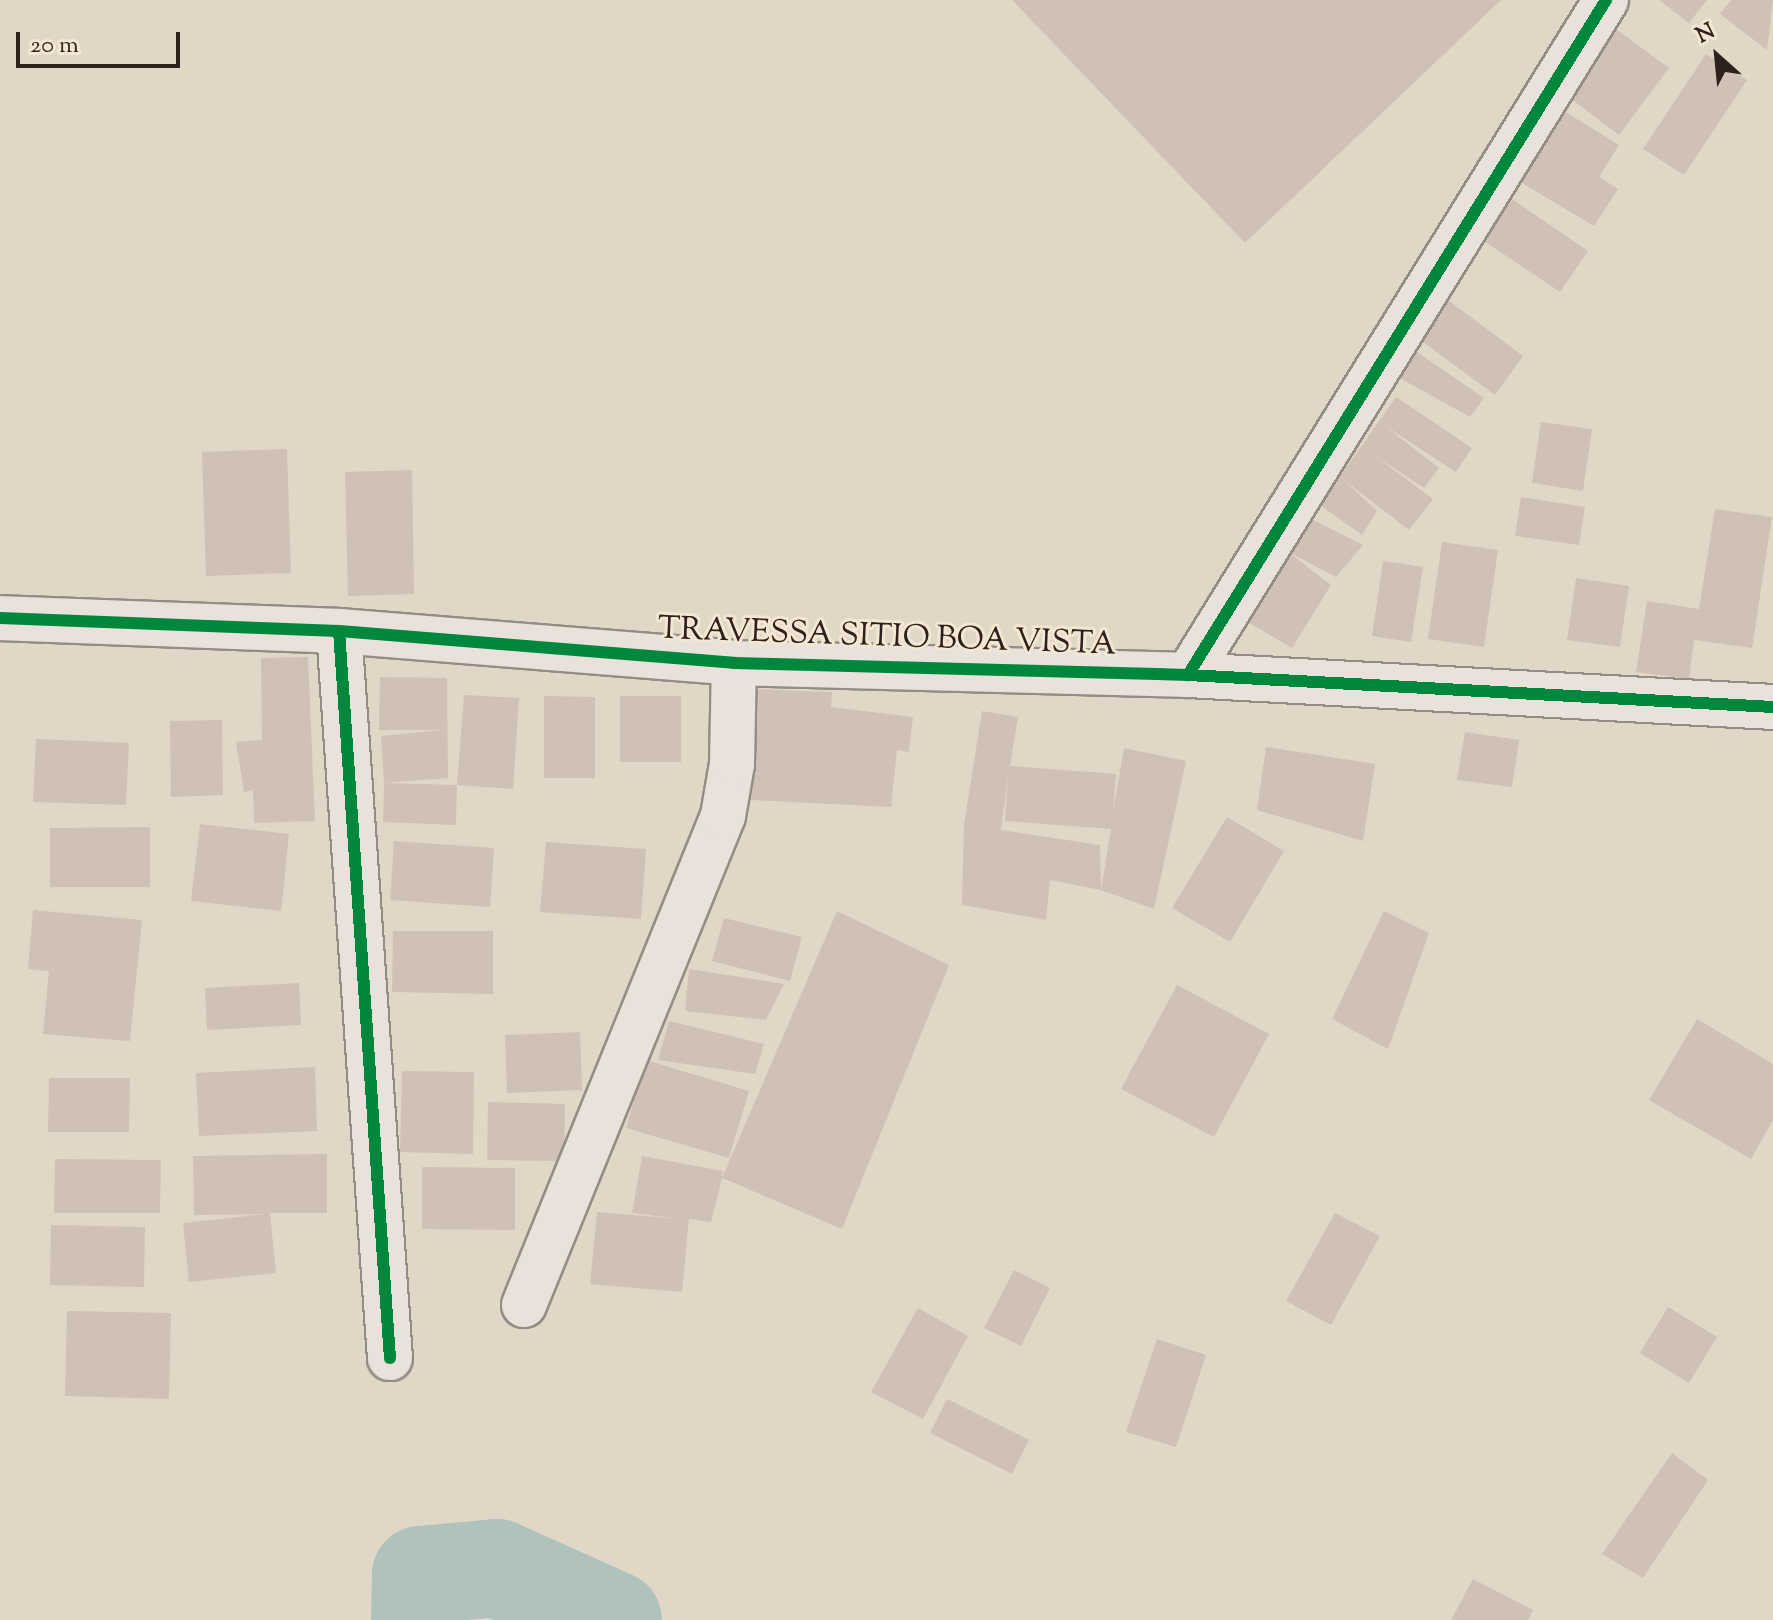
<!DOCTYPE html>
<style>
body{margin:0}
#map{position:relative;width:1773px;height:1620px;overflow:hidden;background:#e1d7c7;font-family:"Sorts Mill Goudy",serif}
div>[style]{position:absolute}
.river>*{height:98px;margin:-49px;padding:0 49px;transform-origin:49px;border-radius:49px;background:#afc2bc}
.building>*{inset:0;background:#d0c1b6}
.roads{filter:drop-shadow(2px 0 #948d83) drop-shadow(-2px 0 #948d83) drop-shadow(0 2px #948d83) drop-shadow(0 -2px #948d83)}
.street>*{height:44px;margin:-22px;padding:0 22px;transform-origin:22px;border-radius:22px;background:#e8e2da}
.cycleway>*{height:12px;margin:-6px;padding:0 6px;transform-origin:6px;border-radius:6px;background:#00873e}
span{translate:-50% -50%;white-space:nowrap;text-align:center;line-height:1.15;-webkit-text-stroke:6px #f3e7d3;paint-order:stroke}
.street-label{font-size:32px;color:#2e201b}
.north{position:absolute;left:1677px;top:16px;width:80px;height:80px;-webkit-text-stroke:6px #f3e7d3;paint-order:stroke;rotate:333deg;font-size:22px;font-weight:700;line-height:32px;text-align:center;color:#2e201b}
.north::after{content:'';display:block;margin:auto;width:28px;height:36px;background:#2e201b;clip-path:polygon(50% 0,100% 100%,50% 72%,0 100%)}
.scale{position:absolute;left:16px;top:32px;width:164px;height:36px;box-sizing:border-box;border:4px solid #2e201b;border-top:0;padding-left:10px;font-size:24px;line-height:28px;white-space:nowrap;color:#2e201b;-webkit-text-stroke:6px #f3e7d3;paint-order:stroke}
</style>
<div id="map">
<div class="river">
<i style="left:420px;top:1620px;width:45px;rotate:-88.7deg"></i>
<i style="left:421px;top:1575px;width:76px;rotate:-5.3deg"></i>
<i style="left:497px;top:1568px;width:127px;rotate:24.1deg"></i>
</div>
<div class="building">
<i style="clip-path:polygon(1012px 0,1501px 0,1245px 243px)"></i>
<i style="clip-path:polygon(1659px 0,1707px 0,1689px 23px)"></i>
<i style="clip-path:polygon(1731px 0,1773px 0,1767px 50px,1720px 14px)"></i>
<i style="clip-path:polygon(1616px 29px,1669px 68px,1619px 135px,1566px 95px)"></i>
<i style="clip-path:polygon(1706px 54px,1747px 80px,1684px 175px,1643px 149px)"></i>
<i style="clip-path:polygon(1556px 106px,1619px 145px,1599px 177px,1618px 189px,1594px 226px,1512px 177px)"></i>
<i style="clip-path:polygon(1512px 199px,1588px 251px,1560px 292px,1484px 241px)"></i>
<i style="clip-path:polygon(1448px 300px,1523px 356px,1495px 395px,1419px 339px)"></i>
<i style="clip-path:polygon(1417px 352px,1484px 398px,1470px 417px,1396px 376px)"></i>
<i style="clip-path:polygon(1396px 397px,1472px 448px,1456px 472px,1385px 426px,1439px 468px,1424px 488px,1374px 455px,1433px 499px,1409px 530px,1344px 480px,1377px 511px,1362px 535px,1320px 505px)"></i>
<i style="clip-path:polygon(1541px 422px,1592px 429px,1583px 491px,1532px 483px)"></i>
<i style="clip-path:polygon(287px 449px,291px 573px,206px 576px,202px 452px)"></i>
<i style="clip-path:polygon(412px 470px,414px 594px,348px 596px,345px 472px)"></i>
<i style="clip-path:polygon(1521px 497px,1585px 507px,1579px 545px,1515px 536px)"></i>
<i style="clip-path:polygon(1715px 509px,1772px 517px,1752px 648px,1694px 640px,1689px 679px,1636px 672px,1647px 601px,1699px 609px)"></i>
<i style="clip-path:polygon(1303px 515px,1363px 545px,1336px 577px,1287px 551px)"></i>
<i style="clip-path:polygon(1442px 542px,1498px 550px,1484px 647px,1428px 639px)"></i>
<i style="clip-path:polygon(1287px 551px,1331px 585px,1292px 648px,1248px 622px)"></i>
<i style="clip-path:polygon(1383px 561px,1423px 567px,1411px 642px,1372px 636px)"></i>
<i style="clip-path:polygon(1576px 578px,1629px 586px,1620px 647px,1567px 640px)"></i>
<i style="clip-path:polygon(308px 657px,315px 821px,254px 823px,253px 790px,244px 792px,236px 742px,262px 740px,261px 658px)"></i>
<i style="clip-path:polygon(380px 677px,447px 678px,448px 778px,384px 783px,381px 736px,441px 730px,379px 730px)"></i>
<i style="clip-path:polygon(755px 689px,832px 692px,831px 707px,913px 717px,909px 752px,897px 750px,891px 807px,751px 800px)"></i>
<i style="clip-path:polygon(464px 695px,519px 698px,513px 789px,457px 785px)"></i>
<i style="clip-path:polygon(544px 696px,595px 697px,595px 778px,544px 778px)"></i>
<i style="clip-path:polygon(620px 696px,681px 696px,681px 762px,620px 762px)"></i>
<i style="clip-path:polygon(982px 711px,1018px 717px,1010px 766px,1116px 774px,1113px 814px,1124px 748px,1186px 761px,1154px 909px,1101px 890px,1111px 829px,1005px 821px,1008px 777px,1001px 830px,1100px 845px,1101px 890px,1050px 880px,1046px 920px,962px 905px,964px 825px)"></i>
<i style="clip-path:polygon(222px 720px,223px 795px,171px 797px,170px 721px)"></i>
<i style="clip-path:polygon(1465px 732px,1519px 740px,1512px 787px,1457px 780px)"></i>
<i style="clip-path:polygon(36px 739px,129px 743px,126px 805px,33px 802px)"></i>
<i style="clip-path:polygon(1266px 747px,1375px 764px,1363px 841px,1257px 810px)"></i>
<i style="clip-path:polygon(384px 783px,457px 785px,456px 825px,383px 822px)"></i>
<i style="clip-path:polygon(1227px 817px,1284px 851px,1230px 942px,1172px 908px)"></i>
<i style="clip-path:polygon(200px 824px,289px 834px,281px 911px,191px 901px)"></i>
<i style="clip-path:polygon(150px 827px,150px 887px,50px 887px,50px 828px)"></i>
<i style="clip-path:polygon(394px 841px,494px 848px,490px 907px,390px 900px)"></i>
<i style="clip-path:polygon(546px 842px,646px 849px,641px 919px,540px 912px)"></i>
<i style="clip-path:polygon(33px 910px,142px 920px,130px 1041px,43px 1034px,49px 971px,28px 969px)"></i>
<i style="clip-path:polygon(837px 911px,949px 965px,842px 1229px,722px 1178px,711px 1222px,689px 1219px,682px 1292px,590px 1284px,597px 1212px,680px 1219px,632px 1213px,642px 1156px,723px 1171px,722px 1178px)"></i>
<i style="clip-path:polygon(1384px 911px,1429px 933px,1388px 1049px,1332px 1019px)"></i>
<i style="clip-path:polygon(724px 918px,802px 937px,790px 981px,712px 961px)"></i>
<i style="clip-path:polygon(393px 931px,493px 931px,493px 994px,392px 992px)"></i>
<i style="clip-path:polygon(689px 969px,784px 984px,766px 1020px,685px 1011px)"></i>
<i style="clip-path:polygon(299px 983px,301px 1025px,207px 1030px,205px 988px)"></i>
<i style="clip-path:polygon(1177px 985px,1269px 1034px,1214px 1137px,1121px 1089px)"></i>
<i style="clip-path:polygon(1697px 1019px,1773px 1064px,1773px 1120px,1751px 1159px,1649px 1100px)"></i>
<i style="clip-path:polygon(669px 1021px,764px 1044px,755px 1074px,658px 1060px)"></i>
<i style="clip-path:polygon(580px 1032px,582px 1090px,507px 1093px,505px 1035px)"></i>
<i style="clip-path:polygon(646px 1060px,749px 1091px,729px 1158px,626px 1128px)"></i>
<i style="clip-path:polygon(315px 1067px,317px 1131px,199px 1136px,196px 1073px)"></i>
<i style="clip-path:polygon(402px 1071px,474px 1072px,473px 1154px,400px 1152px)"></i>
<i style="clip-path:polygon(49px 1078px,130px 1078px,129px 1132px,48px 1132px)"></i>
<i style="clip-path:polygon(488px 1102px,565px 1104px,564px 1161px,487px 1160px)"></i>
<i style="clip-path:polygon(327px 1154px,327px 1213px,270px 1213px,276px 1273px,189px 1282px,183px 1223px,266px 1214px,194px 1215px,193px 1156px)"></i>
<i style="clip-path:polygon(55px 1159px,161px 1160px,160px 1213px,54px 1213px)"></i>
<i style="clip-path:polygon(422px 1167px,515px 1168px,515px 1230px,422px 1229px)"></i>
<i style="clip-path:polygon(1335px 1213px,1380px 1236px,1331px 1325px,1286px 1301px)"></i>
<i style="clip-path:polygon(51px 1225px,145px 1227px,144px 1287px,50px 1285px)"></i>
<i style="clip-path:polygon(1014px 1270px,1050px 1288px,1021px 1346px,984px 1328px)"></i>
<i style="clip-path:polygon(1668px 1307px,1717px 1337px,1689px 1383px,1640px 1353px)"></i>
<i style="clip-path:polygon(918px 1308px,968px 1336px,923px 1419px,871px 1392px)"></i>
<i style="clip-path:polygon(67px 1311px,171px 1313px,169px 1399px,65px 1396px)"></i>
<i style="clip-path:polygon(1157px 1339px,1206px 1355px,1176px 1447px,1126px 1432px)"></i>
<i style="clip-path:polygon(947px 1399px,1029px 1440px,1012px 1474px,930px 1433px)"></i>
<i style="clip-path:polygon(1672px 1453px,1708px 1480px,1643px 1578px,1602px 1554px)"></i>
<i style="clip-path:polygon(1473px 1579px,1533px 1610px,1528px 1620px,1451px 1620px)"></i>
</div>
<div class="roads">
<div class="street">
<i style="left:0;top:618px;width:339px;rotate:2.2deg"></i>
<i style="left:339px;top:631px;width:396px;rotate:4.6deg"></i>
<i style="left:734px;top:663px;width:454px;rotate:1.5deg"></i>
<i style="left:1188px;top:675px;width:586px;rotate:3.13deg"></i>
<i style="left:339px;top:631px;width:729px;rotate:85.99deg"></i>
<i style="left:1188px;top:675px;width:794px;rotate:-58.23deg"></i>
<i style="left:524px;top:1305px;width:528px;rotate:-67.86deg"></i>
<i style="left:723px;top:816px;width:53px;rotate:-80.2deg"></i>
<i style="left:732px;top:764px;width:101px;rotate:-88.9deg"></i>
</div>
</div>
<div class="cycleway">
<i style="left:0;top:618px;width:339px;rotate:2.2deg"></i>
<i style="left:339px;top:631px;width:396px;rotate:4.6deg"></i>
<i style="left:734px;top:663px;width:454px;rotate:1.5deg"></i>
<i style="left:1188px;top:675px;width:586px;rotate:3.13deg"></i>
<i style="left:339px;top:631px;width:729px;rotate:85.99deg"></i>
<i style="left:1188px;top:675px;width:794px;rotate:-58.23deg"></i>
</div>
<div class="street-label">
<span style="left:887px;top:638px;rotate:2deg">TRAVESSA SITIO BOA VISTA</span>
</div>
<div class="north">N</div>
<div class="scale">20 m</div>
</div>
